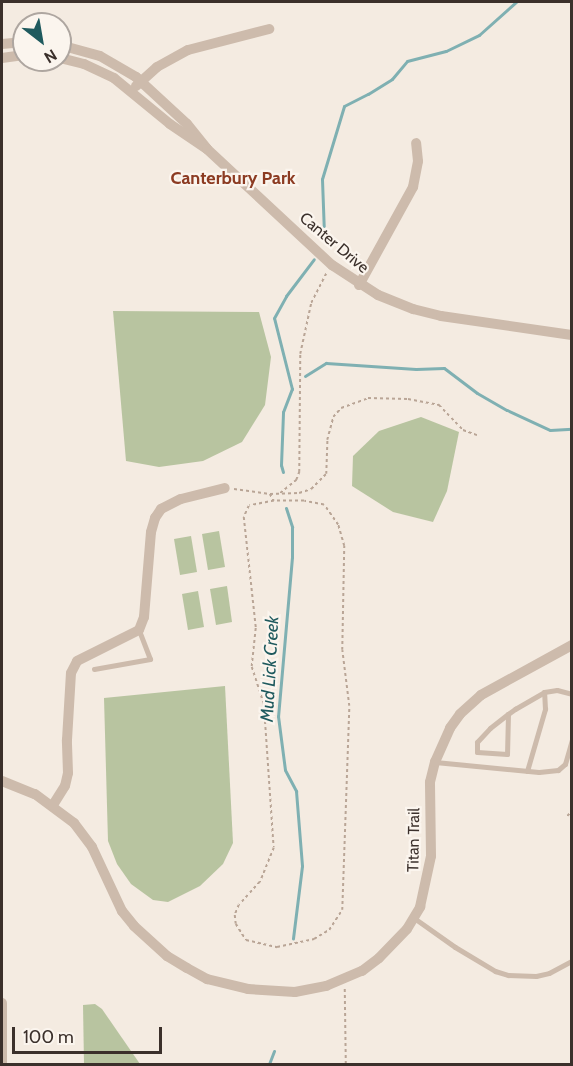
<!DOCTYPE html>
<style>
body{margin:0}
#map{position:relative;width:573px;height:1066px;overflow:hidden;background:#f4ebe1;font-family:Cabin,sans-serif}
div>[style]{position:absolute}
.green>*{inset:0;background:#b8c4a0}
.stream>*{height:3px;margin:-1.5px;padding:0 1.5px;transform-origin:1.5px;border-radius:1.5px;background:#7fb0b2}
.path>*{height:1.5px;margin-top:-0.75px;transform-origin:0;background:repeating-linear-gradient(90deg,#b9a596 0 3px,transparent 0 6px)}
.service>*{height:5px;margin:-2.5px;padding:0 2.5px;transform-origin:2.5px;border-radius:2.5px;background:#cdbbac}
.minor>*{height:10px;margin:-5px;padding:0 5px;transform-origin:5px;border-radius:5px;background:#cdbbac}
span{translate:-50% -50%;white-space:nowrap;text-align:center;line-height:1.15;-webkit-text-stroke:4.5px #fbf5ee;paint-order:stroke}
.street-label{font-size:16px;color:#3b302b}
.neighbourhood-label{font-size:18px;color:#8c3b22;font-weight:700}
.water-label{font-size:18px;color:#1f5a5e;font-style:italic}
.frame{position:absolute;inset:0;border:3px solid #3b302b;pointer-events:none}
.north{position:absolute;left:12px;top:12px;width:60px;height:60px;box-sizing:border-box;background:#fbf5ee;border:2px solid #aea6a0;border-radius:50%;rotate:149deg;font-size:16px;font-weight:700;line-height:24px;text-align:center;color:#3b302b}
.north::after{content:'';display:block;margin:auto;width:21px;height:27px;background:#1f5a5e;clip-path:polygon(50% 0,100% 100%,50% 72%,0 100%)}
.scale{position:absolute;left:12px;top:1027px;width:150px;height:27px;box-sizing:border-box;border:3px solid #3b302b;border-top:0;padding-left:8px;font-size:18px;line-height:21px;white-space:nowrap;color:#3b302b;-webkit-text-stroke:4px #fbf5ee;paint-order:stroke}
</style>
<div id="map">
<div class="green">
<i style="clip-path:polygon(113px 311px,259px 312px,271px 357px,265px 405px,242px 442px,203px 461px,159px 467px,126px 461px)"></i>
<i style="clip-path:polygon(421px 417px,459px 432px,447px 491px,433px 522px,393px 512px,352px 486px,353px 456px,379px 431px)"></i>
<i style="clip-path:polygon(219px 531px,225px 567px,208px 570px,202px 534px)"></i>
<i style="clip-path:polygon(191px 536px,197px 572px,180px 575px,174px 539px)"></i>
<i style="clip-path:polygon(227px 586px,232px 622px,216px 625px,210px 589px)"></i>
<i style="clip-path:polygon(198px 591px,204px 627px,188px 630px,182px 594px)"></i>
<i style="clip-path:polygon(225px 686px,233px 843px,223px 864px,200px 886px,168px 902px,153px 900px,131px 884px,117px 864px,108px 841px,104px 698px)"></i>
<i style="clip-path:polygon(95px 1004px,102px 1009px,140px 1064px,84px 1064px,83px 1005px)"></i>
</div>
<div class="stream">
<i style="left:324px;top:234px;width:55px;rotate:-92.1deg"></i>
<i style="left:322px;top:179px;width:76px;rotate:-73.2deg"></i>
<i style="left:344px;top:106px;width:27px;rotate:-27deg"></i>
<i style="left:368px;top:94px;width:28px;rotate:-32deg"></i>
<i style="left:392px;top:79px;width:23px;rotate:-50deg"></i>
<i style="left:407px;top:61px;width:40px;rotate:-14.4deg"></i>
<i style="left:446px;top:51px;width:37px;rotate:-26deg"></i>
<i style="left:479px;top:35px;width:50px;rotate:-41.7deg"></i>
<i style="left:305px;top:376px;width:25px;rotate:-32deg"></i>
<i style="left:326px;top:363px;width:90px;rotate:3.8deg"></i>
<i style="left:416px;top:369px;width:28px;rotate:-2deg"></i>
<i style="left:444px;top:368px;width:41px;rotate:37.1deg"></i>
<i style="left:477px;top:393px;width:34px;rotate:30deg"></i>
<i style="left:507px;top:410px;width:47px;rotate:24.9deg"></i>
<i style="left:550px;top:430px;width:22px;rotate:-3deg"></i>
<i style="left:283px;top:472px;width:7px;rotate:-106deg"></i>
<i style="left:281px;top:465px;width:53px;rotate:-87.8deg"></i>
<i style="left:283px;top:412px;width:25px;rotate:-69deg"></i>
<i style="left:292px;top:389px;width:73px;rotate:-104.2deg"></i>
<i style="left:274px;top:318px;width:25px;rotate:-61deg"></i>
<i style="left:286px;top:296px;width:46px;rotate:-52.9deg"></i>
<i style="left:286px;top:508px;width:20px;rotate:72deg"></i>
<i style="left:292px;top:527px;width:30px;rotate:90deg"></i>
<i style="left:292px;top:557px;width:160px;rotate:95deg"></i>
<i style="left:278px;top:716px;width:54px;rotate:82.6deg"></i>
<i style="left:285px;top:770px;width:24px;rotate:62deg"></i>
<i style="left:296px;top:791px;width:75px;rotate:85.4deg"></i>
<i style="left:302px;top:866px;width:73px;rotate:97.1deg"></i>
<i style="left:269px;top:1064px;width:14px;rotate:-69deg"></i>
</div>
<div class="path">
<i style="left:234px;top:489px;width:36px;rotate:8deg"></i>
<i style="left:270px;top:494px;width:29px;rotate:-2deg"></i>
<i style="left:299px;top:493px;width:13px;rotate:-18deg"></i>
<i style="left:311px;top:489px;width:21px;rotate:-45deg"></i>
<i style="left:326px;top:474px;width:34px;rotate:-88deg"></i>
<i style="left:327px;top:440px;width:24px;rotate:-75deg"></i>
<i style="left:333px;top:417px;width:12px;rotate:-48deg"></i>
<i style="left:341px;top:408px;width:29px;rotate:-20deg"></i>
<i style="left:368px;top:398px;width:40px;rotate:1.4deg"></i>
<i style="left:408px;top:399px;width:32px;rotate:11deg"></i>
<i style="left:439px;top:405px;width:35px;rotate:46deg"></i>
<i style="left:463px;top:430px;width:15px;rotate:20deg"></i>
<i style="left:280px;top:493px;width:21px;rotate:-39deg"></i>
<i style="left:296px;top:480px;width:9px;rotate:-69deg"></i>
<i style="left:299px;top:472px;width:118px;rotate:-89.5deg"></i>
<i style="left:300px;top:354px;width:52px;rotate:-77.8deg"></i>
<i style="left:311px;top:303px;width:33px;rotate:-63deg"></i>
<i style="left:270px;top:494px;width:8px;rotate:60deg"></i>
<i style="left:274px;top:501px;width:25px;rotate:169deg"></i>
<i style="left:249px;top:506px;width:12px;rotate:114deg"></i>
<i style="left:244px;top:517px;width:112px;rotate:83.8deg"></i>
<i style="left:256px;top:628px;width:39px;rotate:96deg"></i>
<i style="left:252px;top:667px;width:38px;rotate:72deg"></i>
<i style="left:264px;top:703px;width:145px;rotate:86.1deg"></i>
<i style="left:274px;top:848px;width:37px;rotate:112deg"></i>
<i style="left:260px;top:882px;width:31px;rotate:132deg"></i>
<i style="left:239px;top:905px;width:11px;rotate:112deg"></i>
<i style="left:235px;top:915px;width:9px;rotate:84deg"></i>
<i style="left:236px;top:924px;width:19px;rotate:58deg"></i>
<i style="left:246px;top:940px;width:32px;rotate:13deg"></i>
<i style="left:277px;top:947px;width:38px;rotate:-12deg"></i>
<i style="left:314px;top:939px;width:17px;rotate:-31deg"></i>
<i style="left:329px;top:930px;width:24px;rotate:-57deg"></i>
<i style="left:342px;top:910px;width:204px;rotate:-88deg"></i>
<i style="left:349px;top:706px;width:56px;rotate:-97.1deg"></i>
<i style="left:342px;top:650px;width:104px;rotate:-88.9deg"></i>
<i style="left:344px;top:546px;width:22px;rotate:-106deg"></i>
<i style="left:338px;top:525px;width:24px;rotate:-125deg"></i>
<i style="left:324px;top:505px;width:20px;rotate:-169deg"></i>
<i style="left:304px;top:501px;width:30px;rotate:180deg"></i>
<i style="left:567px;top:816px;width:7px;rotate:-45deg"></i>
<i style="left:345px;top:989px;width:75px;rotate:89.2deg"></i>
</div>
<div class="service">
<i style="left:94px;top:669px;width:57px;rotate:-10.1deg"></i>
<i style="left:150px;top:659px;width:31px;rotate:-111deg"></i>
<i style="left:508px;top:714px;width:40px;rotate:91.4deg"></i>
<i style="left:507px;top:754px;width:30px;rotate:-176deg"></i>
<i style="left:477px;top:752px;width:10px;rotate:-90deg"></i>
<i style="left:477px;top:742px;width:19px;rotate:-47deg"></i>
<i style="left:490px;top:728px;width:23px;rotate:-38deg"></i>
<i style="left:508px;top:714px;width:9px;rotate:-36deg"></i>
<i style="left:515px;top:709px;width:34px;rotate:-30deg"></i>
<i style="left:544px;top:692px;width:13px;rotate:-9deg"></i>
<i style="left:557px;top:690px;width:16px;rotate:15deg"></i>
<i style="left:435px;top:762px;width:104px;rotate:5.5deg"></i>
<i style="left:539px;top:772px;width:19px;rotate:-6deg"></i>
<i style="left:558px;top:770px;width:9px;rotate:-41deg"></i>
<i style="left:565px;top:764px;width:25px;rotate:-74deg"></i>
<i style="left:527px;top:771px;width:65px;rotate:-73.8deg"></i>
<i style="left:545px;top:709px;width:17px;rotate:-93deg"></i>
<i style="left:414px;top:918px;width:50px;rotate:35.3deg"></i>
<i style="left:455px;top:947px;width:47px;rotate:31deg"></i>
<i style="left:495px;top:971px;width:14px;rotate:17deg"></i>
<i style="left:508px;top:975px;width:28px;rotate:2deg"></i>
<i style="left:536px;top:976px;width:13px;rotate:-13deg"></i>
<i style="left:549px;top:973px;width:26px;rotate:-28deg"></i>
</div>
<div class="minor">
<i style="left:2px;top:44px;width:22px;rotate:-5deg"></i>
<i style="left:60px;top:45px;width:41px;rotate:15.4deg"></i>
<i style="left:100px;top:56px;width:42px;rotate:30.3deg"></i>
<i style="left:136px;top:77px;width:69px;rotate:42.7deg"></i>
<i style="left:187px;top:124px;width:32px;rotate:51deg"></i>
<i style="left:207px;top:149px;width:45px;rotate:-146deg"></i>
<i style="left:170px;top:124px;width:72px;rotate:-140.6deg"></i>
<i style="left:114px;top:78px;width:33px;rotate:-155deg"></i>
<i style="left:84px;top:64px;width:25px;rotate:-166deg"></i>
<i style="left:2px;top:58px;width:22px;rotate:-8deg"></i>
<i style="left:136px;top:86px;width:28px;rotate:-42deg"></i>
<i style="left:157px;top:67px;width:35px;rotate:-29deg"></i>
<i style="left:188px;top:50px;width:84px;rotate:-14.5deg"></i>
<i style="left:207px;top:149px;width:171px;rotate:42.9deg"></i>
<i style="left:332px;top:265px;width:55px;rotate:33.1deg"></i>
<i style="left:378px;top:295px;width:38px;rotate:22deg"></i>
<i style="left:413px;top:309px;width:29px;rotate:14deg"></i>
<i style="left:441px;top:316px;width:132px;rotate:8.3deg"></i>
<i style="left:359px;top:285px;width:112px;rotate:-61.1deg"></i>
<i style="left:413px;top:187px;width:26px;rotate:-79deg"></i>
<i style="left:418px;top:161px;width:18px;rotate:-96deg"></i>
<i style="left:2px;top:781px;width:35px;rotate:22deg"></i>
<i style="left:35px;top:794px;width:49px;rotate:36.6deg"></i>
<i style="left:74px;top:823px;width:30px;rotate:53deg"></i>
<i style="left:92px;top:847px;width:71px;rotate:64.9deg"></i>
<i style="left:122px;top:911px;width:19px;rotate:51deg"></i>
<i style="left:134px;top:926px;width:45px;rotate:42.3deg"></i>
<i style="left:167px;top:956px;width:23px;rotate:31deg"></i>
<i style="left:187px;top:968px;width:23px;rotate:29deg"></i>
<i style="left:207px;top:979px;width:42px;rotate:13.7deg"></i>
<i style="left:248px;top:989px;width:47px;rotate:3.7deg"></i>
<i style="left:295px;top:992px;width:32px;rotate:-11deg"></i>
<i style="left:326px;top:986px;width:39px;rotate:-23deg"></i>
<i style="left:362px;top:971px;width:21px;rotate:-37deg"></i>
<i style="left:379px;top:958px;width:40px;rotate:-46deg"></i>
<i style="left:407px;top:929px;width:26px;rotate:-59deg"></i>
<i style="left:420px;top:907px;width:52px;rotate:-77.8deg"></i>
<i style="left:431px;top:856px;width:74px;rotate:-90.8deg"></i>
<i style="left:430px;top:782px;width:21px;rotate:-76deg"></i>
<i style="left:435px;top:762px;width:37px;rotate:-66deg"></i>
<i style="left:450px;top:728px;width:17px;rotate:-54deg"></i>
<i style="left:460px;top:714px;width:28px;rotate:-42deg"></i>
<i style="left:481px;top:695px;width:104px;rotate:-28.8deg"></i>
<i style="left:53px;top:805px;width:22px;rotate:-58deg"></i>
<i style="left:65px;top:786px;width:13px;rotate:-77deg"></i>
<i style="left:68px;top:773px;width:33px;rotate:-92deg"></i>
<i style="left:67px;top:740px;width:67px;rotate:-86.6deg"></i>
<i style="left:71px;top:673px;width:13px;rotate:-63deg"></i>
<i style="left:77px;top:661px;width:69px;rotate:-26.6deg"></i>
<i style="left:139px;top:630px;width:14px;rotate:-69deg"></i>
<i style="left:144px;top:617px;width:85px;rotate:-85.3deg"></i>
<i style="left:151px;top:532px;width:15px;rotate:-74deg"></i>
<i style="left:155px;top:518px;width:11px;rotate:-56deg"></i>
<i style="left:161px;top:509px;width:22px;rotate:-27deg"></i>
<i style="left:181px;top:499px;width:45px;rotate:-14deg"></i>
<i style="left:2px;top:1003px;width:61px;rotate:90deg"></i>
</div>
<div class="street-label">
<span style="left:334px;top:243px;rotate:40deg">Canter Drive</span>
<span style="left:414px;top:840px;rotate:-89deg">Titan Trail</span>
</div>
<div class="neighbourhood-label">
<span style="left:233px;top:178px">Canterbury Park</span>
</div>
<div class="water-label">
<span style="left:270px;top:669px;rotate:-87deg">Mud Lick Creek</span>
</div>
<div class="frame"></div>
<div class="north">N</div>
<div class="scale">100 m</div>
</div>
